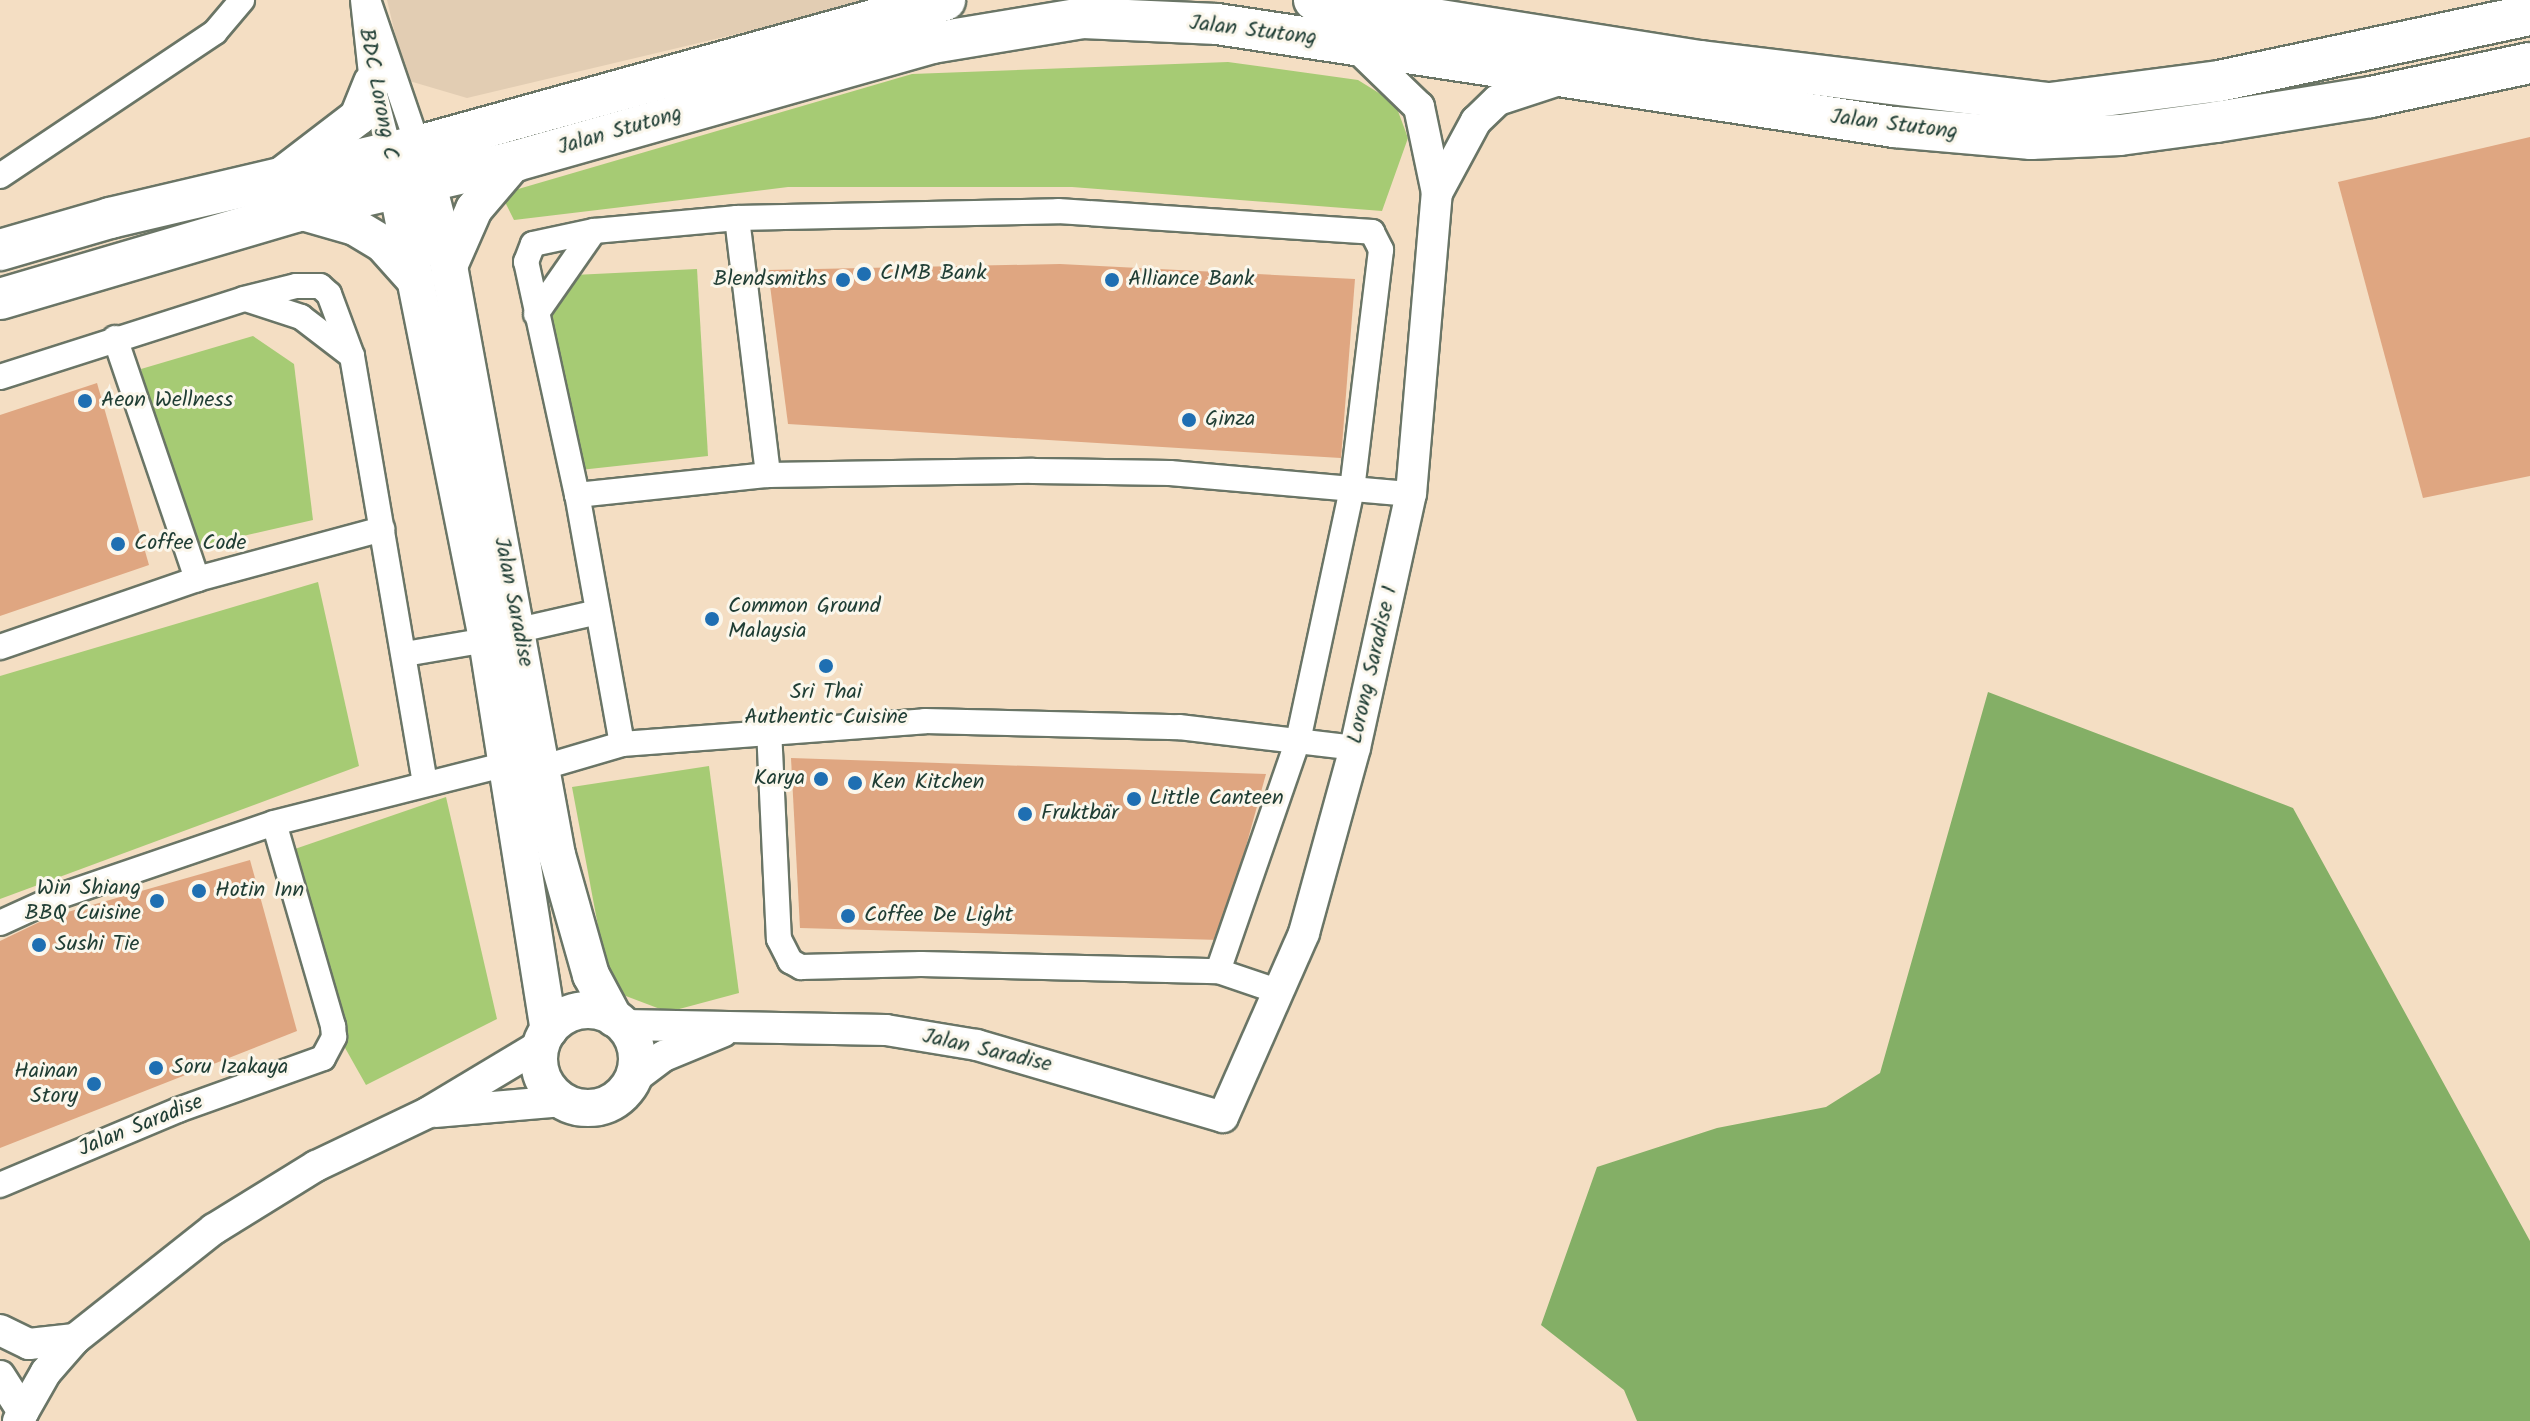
<!DOCTYPE html>
<meta charset="utf-8">
<style>
body{margin:0}
#map{position:relative;width:2530px;height:1421px;overflow:hidden;background:#f4dec3;font-family:Kalam,sans-serif}
div>[style]{position:absolute}
.built>*{inset:0;background:#e2cdb3}
.green>*{inset:0;background:#a6cb74}
.forest>*{inset:0;background:#84af66}
.building>*{inset:0;background:#dfa681}
.roads{filter:drop-shadow(2px 0 #6a7566) drop-shadow(-2px 0 #6a7566) drop-shadow(0 2px #6a7566) drop-shadow(0 -2px #6a7566)}
.minor>*{height:24px;margin:-12px;padding:0 12px;transform-origin:12px;border-radius:12px;background:#fff}
.tertiary>*{height:30px;margin:-15px;padding:0 15px;transform-origin:15px;border-radius:15px;background:#fff}
.secondary>*{height:36px;margin:-18px;padding:0 18px;transform-origin:18px;border-radius:18px;background:#fff}
.secondary>.ring{margin:-18px;padding:0;box-sizing:content-box;background:none;border:36px solid #fff;border-radius:50%}
.primary>*{height:40px;margin:-20px;padding:0 20px;transform-origin:20px;border-radius:20px;background:#fff}
.dots>*{width:22px;height:22px;translate:-50% -50%;box-sizing:border-box;border:4px solid #fbf7ec;border-radius:50%}
span{translate:-50% -50%;white-space:nowrap;text-align:center;line-height:1.15;-webkit-text-stroke:6px #fbf7ec;paint-order:stroke}
.street-label{font-size:22px;color:#1f3d34}
.poi-label{font-size:22px;color:#1f3d34}
.left{translate:0 -50%;text-align:left}
.right{translate:-100% -50%;text-align:right}
</style>
<div id="map">
<div class="built">
<i style="clip-path:polygon(387px 0,880px 0,467px 98px,406px 80px)"></i>
</div>
<div class="green">
<i style="clip-path:polygon(1228px 62px,1358px 80px,1395px 103px,1408px 138px,1382px 211px,1072px 187px,788px 187px,514px 220px,501px 194px,912px 74px)"></i>
<i style="clip-path:polygon(697px 269px,708px 456px,571px 471px,546px 314px,574px 275px)"></i>
<i style="clip-path:polygon(253px 336px,294px 364px,313px 520px,186px 549px,141px 369px)"></i>
<i style="clip-path:polygon(318px 582px,359px 766px,0 899px,0 676px)"></i>
<i style="clip-path:polygon(709px 766px,739px 993px,668px 1012px,610px 990px,572px 787px)"></i>
<i style="clip-path:polygon(446px 797px,497px 1019px,366px 1085px,340px 1039px,289px 851px)"></i>
</div>
<div class="forest">
<i style="clip-path:polygon(1988px 692px,2293px 808px,2530px 1241px,2530px 1421px,1637px 1421px,1624px 1390px,1541px 1325px,1597px 1167px,1717px 1128px,1826px 1107px,1880px 1073px)"></i>
</div>
<div class="building">
<i style="clip-path:polygon(2530px 137px,2530px 476px,2423px 498px,2338px 182px)"></i>
<i style="clip-path:polygon(1060px 264px,1355px 279px,1341px 458px,788px 424px,768px 270px)"></i>
<i style="clip-path:polygon(97px 383px,149px 565px,0 616px,0 415px)"></i>
<i style="clip-path:polygon(791px 758px,1266px 774px,1220px 940px,800px 928px)"></i>
<i style="clip-path:polygon(250px 860px,297px 1031px,0 1148px,0 941px,50px 917px)"></i>
</div>
<div class="roads">
<div class="minor">
<i style="left:363px;top:0;width:83px;rotate:83.8deg"></i>
<i style="left:372px;top:83px;width:72px;rotate:75.6deg"></i>
<i style="left:368px;top:0;width:154px;rotate:71.1deg"></i>
<i style="left:0;top:176px;width:259px;rotate:-33.8deg"></i>
<i style="left:215px;top:32px;width:42px;rotate:-49.8deg"></i>
<i style="left:737px;top:218px;width:259px;rotate:83.1deg"></i>
<i style="left:246px;top:299px;width:58px;rotate:18.1deg"></i>
<i style="left:301px;top:317px;width:64px;rotate:37.4deg"></i>
<i style="left:536px;top:314px;width:101px;rotate:-55.1deg"></i>
<i style="left:115px;top:338px;width:255px;rotate:71.2deg"></i>
<i style="left:0;top:377px;width:256px;rotate:-17.7deg"></i>
<i style="left:244px;top:299px;width:54px;rotate:-14deg"></i>
<i style="left:296px;top:286px;width:24px"></i>
<i style="left:320px;top:286px;width:12px;rotate:42deg"></i>
<i style="left:329px;top:294px;width:66px;rotate:69.6deg"></i>
<i style="left:352px;top:356px;width:431px;rotate:80.3deg"></i>
<i style="left:577px;top:495px;width:192px;rotate:-6deg"></i>
<i style="left:768px;top:475px;width:265px;rotate:-0.9deg"></i>
<i style="left:1033px;top:471px;width:137px;rotate:0.8deg"></i>
<i style="left:1170px;top:473px;width:242px;rotate:5deg"></i>
<i style="left:519px;top:630px;width:81px;rotate:-12.8deg"></i>
<i style="left:0;top:647px;width:208px;rotate:-19deg"></i>
<i style="left:197px;top:579px;width:192px;rotate:-15.1deg"></i>
<i style="left:405px;top:654px;width:83px;rotate:-9.7deg"></i>
<i style="left:769px;top:729px;width:210px;rotate:87.3deg"></i>
<i style="left:779px;top:939px;width:25px;rotate:63deg"></i>
<i style="left:790px;top:961px;width:13px;rotate:29deg"></i>
<i style="left:801px;top:967px;width:120px;rotate:-1.4deg"></i>
<i style="left:921px;top:964px;width:297px;rotate:1.4deg"></i>
<i style="left:1218px;top:971px;width:65px;rotate:18.7deg"></i>
<i style="left:622px;top:744px;width:253px;rotate:-100.2deg"></i>
<i style="left:577px;top:495px;width:239px;rotate:-102.3deg"></i>
<i style="left:526px;top:262px;width:19px;rotate:-69deg"></i>
<i style="left:533px;top:244px;width:62px;rotate:-12deg"></i>
<i style="left:594px;top:231px;width:144px;rotate:-5.2deg"></i>
<i style="left:737px;top:218px;width:321px;rotate:-1.2deg"></i>
<i style="left:1058px;top:211px;width:315px;rotate:3.8deg"></i>
<i style="left:1372px;top:232px;width:20px;rotate:63deg"></i>
<i style="left:1381px;top:250px;width:241px;rotate:96.9deg"></i>
<i style="left:1352px;top:489px;width:257px;rotate:102.1deg"></i>
<i style="left:1298px;top:740px;width:244px;rotate:109.1deg"></i>
<i style="left:544px;top:767px;width:81px;rotate:-16.4deg"></i>
<i style="left:622px;top:744px;width:304px;rotate:-4.3deg"></i>
<i style="left:925px;top:721px;width:254px;rotate:1.4deg"></i>
<i style="left:1179px;top:727px;width:177px;rotate:6.8deg"></i>
<i style="left:0;top:923px;width:63px;rotate:-24.5deg"></i>
<i style="left:57px;top:897px;width:229px;rotate:-18.8deg"></i>
<i style="left:274px;top:823px;width:237px;rotate:-14.2deg"></i>
<i style="left:0;top:1185px;width:193px;rotate:-22.8deg"></i>
<i style="left:178px;top:1110px;width:154px;rotate:-19.7deg"></i>
<i style="left:323px;top:1058px;width:24px;rotate:-62deg"></i>
<i style="left:334px;top:1037px;width:11px;rotate:-95deg"></i>
<i style="left:333px;top:1026px;width:211px;rotate:-106.2deg"></i>
</div>
<div class="tertiary">
<i style="left:1437px;top:193px;width:82px;rotate:-61.6deg"></i>
<i style="left:1476px;top:121px;width:30px;rotate:-44deg"></i>
<i style="left:1498px;top:100px;width:61px;rotate:-18.1deg"></i>
<i style="left:624px;top:1025px;width:262px;rotate:1.1deg"></i>
<i style="left:886px;top:1030px;width:92px;rotate:9.4deg"></i>
<i style="left:977px;top:1045px;width:256px;rotate:16.3deg"></i>
<i style="left:1223px;top:1117px;width:201px;rotate:-66.2deg"></i>
<i style="left:1304px;top:933px;width:192px;rotate:-74.6deg"></i>
<i style="left:1355px;top:748px;width:260px;rotate:-77.6deg"></i>
<i style="left:1411px;top:494px;width:302px;rotate:-85.1deg"></i>
<i style="left:1437px;top:193px;width:88px;rotate:-101.8deg"></i>
<i style="left:1419px;top:107px;width:91px;rotate:-135.9deg"></i>
<i style="left:633px;top:1079px;width:39px;rotate:-37deg"></i>
<i style="left:664px;top:1056px;width:63px;rotate:-22.5deg"></i>
<i style="left:435px;top:1112px;width:128px;rotate:-4.9deg"></i>
<i style="left:0;top:1330px;width:32px;rotate:26deg"></i>
<i style="left:29px;top:1344px;width:46px;rotate:-6.2deg"></i>
<i style="left:0;top:1376px;width:43px;rotate:57.4deg"></i>
<i style="left:18px;top:1421px;width:56px;rotate:-60.3deg"></i>
<i style="left:46px;top:1372px;width:44px;rotate:-48.7deg"></i>
<i style="left:75px;top:1339px;width:177px;rotate:-38.4deg"></i>
<i style="left:214px;top:1229px;width:120px;rotate:-31.7deg"></i>
<i style="left:316px;top:1166px;width:125px;rotate:-25.5deg"></i>
<i style="left:429px;top:1112px;width:132px;rotate:-31deg"></i>
</div>
<div class="secondary">
<i style="left:281px;top:176px;width:97px;rotate:-37.5deg"></i>
<i style="left:358px;top:117px;width:37px;rotate:-68deg"></i>
<i style="left:427px;top:181px;width:88px;rotate:75.5deg"></i>
<i style="left:449px;top:266px;width:599px;rotate:79.61deg"></i>
<i style="left:557px;top:855px;width:125px;rotate:74.2deg"></i>
<i style="left:591px;top:975px;width:49px;rotate:61.9deg"></i>
<i style="left:397px;top:188px;width:461px;rotate:78.7deg"></i>
<i style="left:487px;top:640px;width:395px;rotate:81deg"></i>
<i style="left:299px;top:211px;width:58px;rotate:15.9deg"></i>
<i style="left:355px;top:227px;width:33px;rotate:31deg"></i>
<i style="left:383px;top:244px;width:51px;rotate:48.2deg"></i>
<i style="left:449px;top:266px;width:62px;rotate:-66.3deg"></i>
<i style="left:474px;top:209px;width:63px;rotate:-49.5deg"></i>
<i class="ring" style="left:539px;top:1010px;width:62px;height:62px"></i>
</div>
<div class="primary">
<i style="left:1314px;top:0;width:392px;rotate:9deg"></i>
<i style="left:1701px;top:61px;width:352px;rotate:6.9deg"></i>
<i style="left:2050px;top:103px;width:170px;rotate:-7.4deg"></i>
<i style="left:2219px;top:81px;width:318px;rotate:-12deg"></i>
<i style="left:0;top:250px;width:115px;rotate:-16.2deg"></i>
<i style="left:110px;top:218px;width:316px;rotate:-13.2deg"></i>
<i style="left:418px;top:146px;width:547px;rotate:-15.48deg"></i>
<i style="left:0;top:299px;width:312px;rotate:-16.4deg"></i>
<i style="left:299px;top:211px;width:222px;rotate:-13deg"></i>
<i style="left:515px;top:161px;width:433px;rotate:-15.8deg"></i>
<i style="left:932px;top:43px;width:153px;rotate:-9.4deg"></i>
<i style="left:1083px;top:18px;width:134px;rotate:2.6deg"></i>
<i style="left:1217px;top:24px;width:685px;rotate:8.65deg"></i>
<i style="left:1894px;top:127px;width:138px;rotate:5deg"></i>
<i style="left:2031px;top:139px;width:89px;rotate:-2.6deg"></i>
<i style="left:2120px;top:135px;width:97px;rotate:-7.7deg"></i>
<i style="left:2216px;top:122px;width:157px;rotate:-9.2deg"></i>
<i style="left:2371px;top:97px;width:163px;rotate:-12.1deg"></i>
</div>
</div>
<div class="dots">
<i style="left:864px;top:274px;background:#1f6fb2"></i>
<i style="left:843px;top:280px;background:#1f6fb2"></i>
<i style="left:1112px;top:280px;background:#1f6fb2"></i>
<i style="left:85px;top:401px;background:#1f6fb2"></i>
<i style="left:1189px;top:420px;background:#1f6fb2"></i>
<i style="left:118px;top:544px;background:#1f6fb2"></i>
<i style="left:712px;top:619px;background:#1f6fb2"></i>
<i style="left:826px;top:666px;background:#1f6fb2"></i>
<i style="left:821px;top:779px;background:#1f6fb2"></i>
<i style="left:855px;top:783px;background:#1f6fb2"></i>
<i style="left:1134px;top:799px;background:#1f6fb2"></i>
<i style="left:1025px;top:814px;background:#1f6fb2"></i>
<i style="left:199px;top:891px;background:#1f6fb2"></i>
<i style="left:157px;top:901px;background:#1f6fb2"></i>
<i style="left:848px;top:916px;background:#1f6fb2"></i>
<i style="left:39px;top:945px;background:#1f6fb2"></i>
<i style="left:156px;top:1068px;background:#1f6fb2"></i>
<i style="left:94px;top:1084px;background:#1f6fb2"></i>
</div>
<div class="street-label">
<span style="left:1253px;top:31px;rotate:7deg">Jalan Stutong</span>
<span style="left:378px;top:94px;rotate:79deg">BDC Lorong C</span>
<span style="left:1894px;top:125px;rotate:7deg">Jalan Stutong</span>
<span style="left:620px;top:131px;rotate:-16deg">Jalan Stutong</span>
<span style="left:513px;top:602px;rotate:79deg">Jalan Saradise</span>
<span style="left:1373px;top:665px;rotate:-77deg">Lorong Saradise 1</span>
<span style="left:987px;top:1051px;rotate:13deg">Jalan Saradise</span>
<span style="left:141px;top:1126px;rotate:-22deg">Jalan Saradise</span>
</div>
<div class="poi-label">
<span class="left" style="left:880px;top:274px">CIMB Bank</span>
<span class="right" style="left:827px;top:280px">Blendsmiths</span>
<span class="left" style="left:1128px;top:280px">Alliance Bank</span>
<span class="left" style="left:101px;top:401px">Aeon Wellness</span>
<span class="left" style="left:1205px;top:420px">Ginza</span>
<span class="left" style="left:134px;top:544px">Coffee Code</span>
<span class="left" style="left:728px;top:619px">Common Ground<br>Malaysia</span>
<span style="left:826px;top:705px">Sri Thai<br>Authentic Cuisine</span>
<span class="right" style="left:805px;top:779px">Karya</span>
<span class="left" style="left:871px;top:783px">Ken Kitchen</span>
<span class="left" style="left:1150px;top:799px">Little Canteen</span>
<span class="left" style="left:1041px;top:814px">Fruktbär</span>
<span class="right" style="left:141px;top:901px">Win Shiang<br>BBQ Cuisine</span>
<span class="left" style="left:215px;top:891px">Hotin Inn</span>
<span class="left" style="left:864px;top:916px">Coffee De Light</span>
<span class="left" style="left:55px;top:945px">Sushi Tie</span>
<span class="left" style="left:172px;top:1068px">Soru Izakaya</span>
<span class="right" style="left:78px;top:1084px">Hainan<br>Story</span>
</div>
</div>
